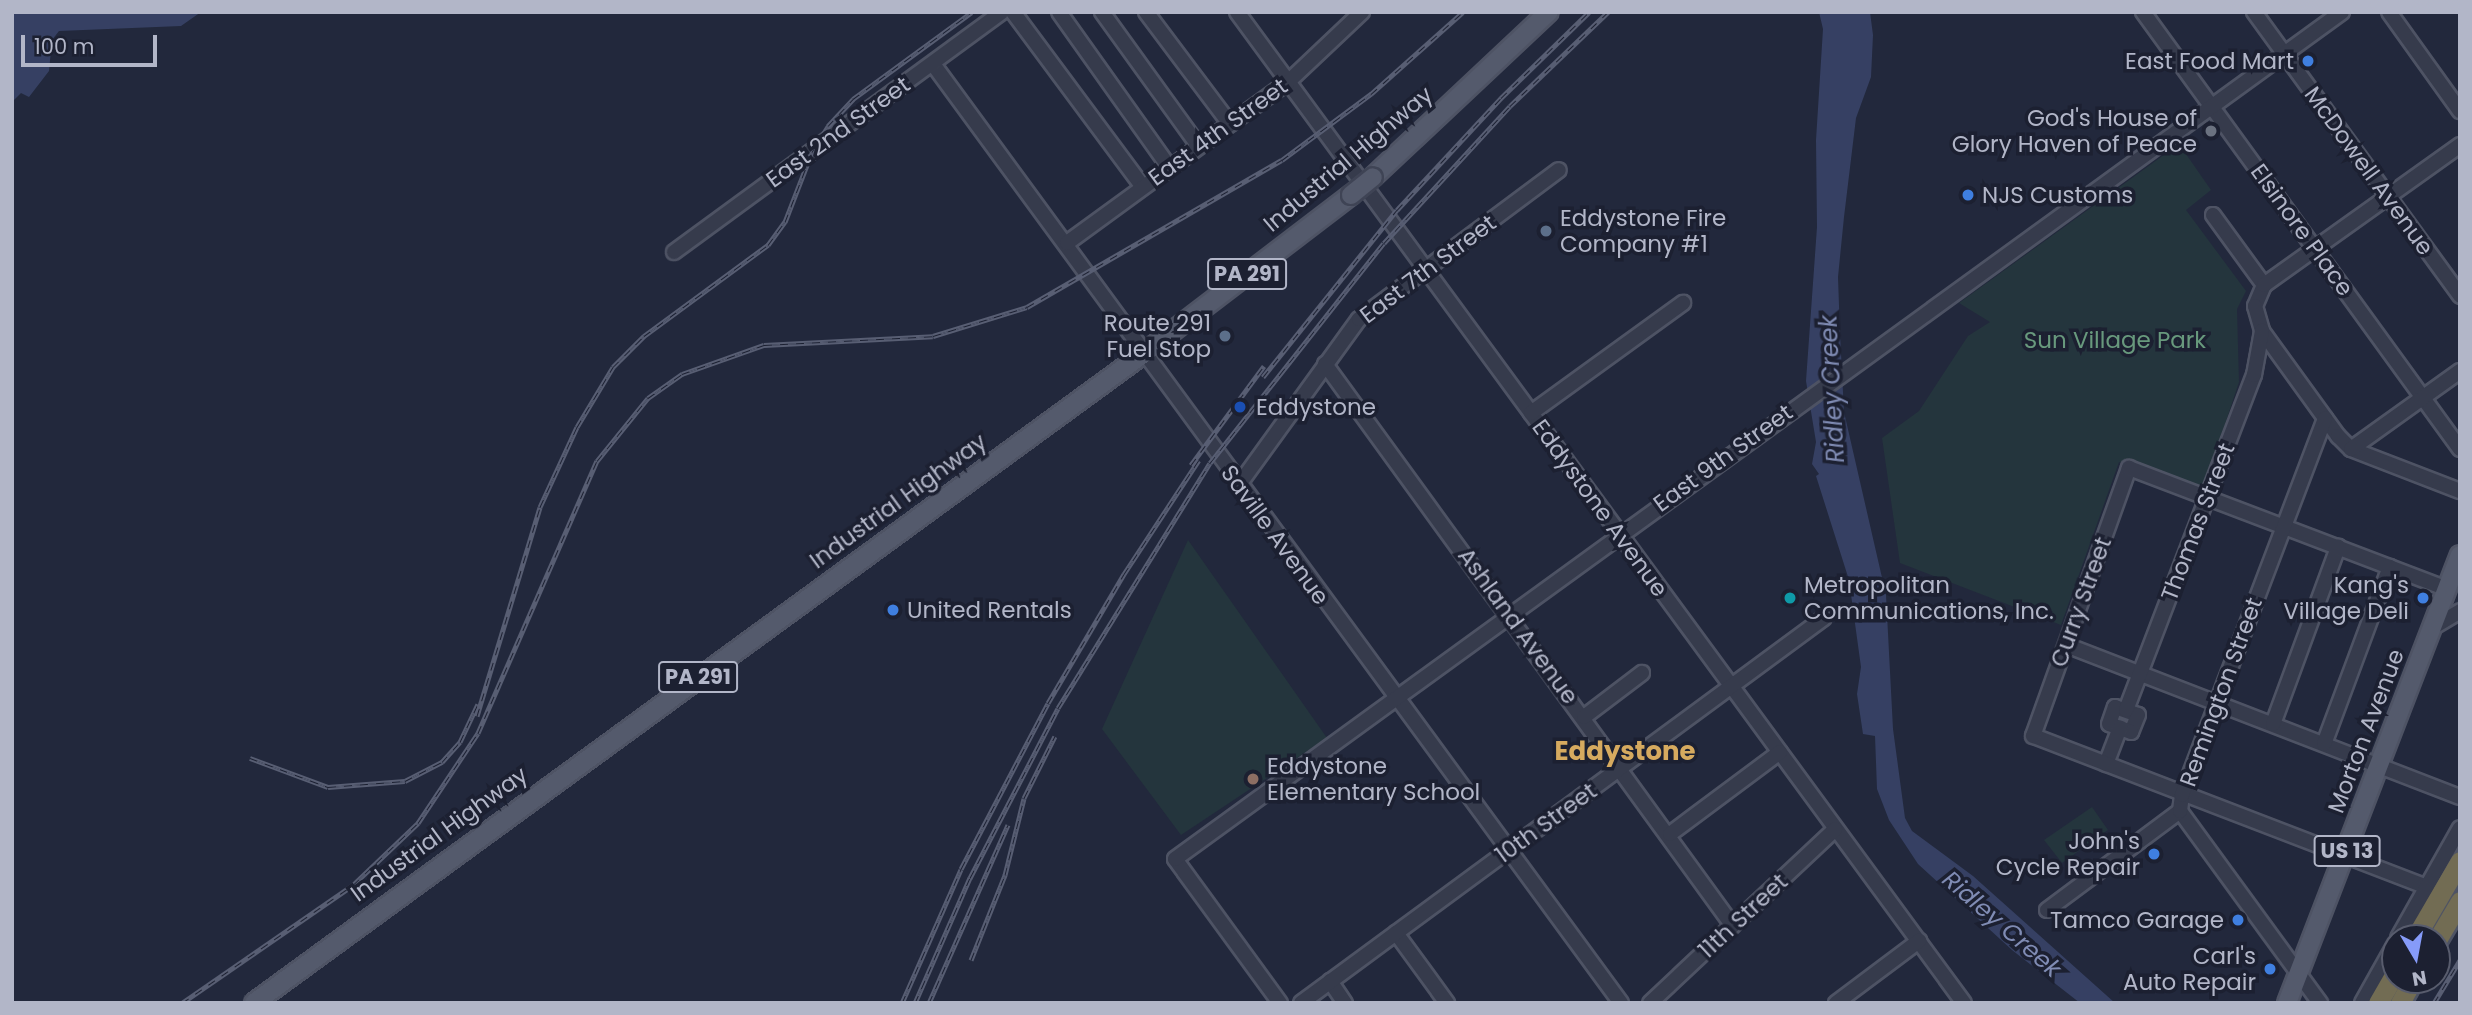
<!DOCTYPE html>
<style>
body{margin:0}
#map{position:relative;width:2472px;height:1015px;overflow:hidden;background:#22283c;font-family:Poppins,sans-serif}
div>[style]{position:absolute}
.green>*{inset:0;background:#24353d}
.water>*{inset:0;background:#364063}
.roads{filter:drop-shadow(2px 0 #4e5364) drop-shadow(-2px 0 #4e5364) drop-shadow(0 2px #4e5364) drop-shadow(0 -2px #4e5364)}
.minor>*{height:14px;margin:-7px;padding:0 7px;transform-origin:7px;border-radius:7px;background:#363b4c}
.major>*{height:18px;margin:-9px;padding:0 9px;transform-origin:9px;border-radius:9px;background:#545a6c}
.highway>*{height:19px;margin:-9.5px;padding:0 9.5px;transform-origin:9.5px;border-radius:9.5px;background:#726c53}
.rail>*{height:5px;margin-top:-2.5px;transform-origin:0;background:repeating-linear-gradient(90deg,#1c2031 0 8px,#585e73 0 16px);box-sizing:border-box;border-block:2px solid #585e73}
.bridges{filter:drop-shadow(2px 0 #3f4455) drop-shadow(-2px 0 #3f4455) drop-shadow(0 2px #3f4455) drop-shadow(0 -2px #3f4455)}
.major-bridge>*{height:18px;margin:-9px;padding:0 9px;transform-origin:9px;border-radius:9px;background:#545a6c}
.dots>*{width:19px;height:19px;translate:-50% -50%;box-sizing:border-box;border:4px solid #1c2031;border-radius:50%}
span{translate:-50% -50%;white-space:nowrap;text-align:center;line-height:1.15;-webkit-text-stroke:7px #1c2031;paint-order:stroke}
.shield-label span{padding:2px 5px;background:#1c2031;border:2px solid;border-radius:5px;-webkit-text-stroke-width:0}
.shield-label{font-size:21px;color:#b2b6c8;font-weight:700}
.poi-label{font-size:23px;color:#b2b6c8}
.right{translate:-100% -50%;text-align:right}
.left{translate:0 -50%;text-align:left}
.street-label{font-size:23px;color:#b2b6c8}
.park-label{font-size:23px;color:#68997d}
.water-label{font-size:24px;color:#808cb4;font-style:italic}
.quarter-label{font-size:26px;color:#d6aa5f;font-weight:700}
.frame{position:absolute;inset:0;border:14px solid #b2b6c8;pointer-events:none}
.north{position:absolute;left:2381px;top:924px;width:70px;height:70px;box-sizing:border-box;background:#1c2031;border:2px solid #585c6d;border-radius:50%;rotate:170deg;font-size:19px;font-weight:700;line-height:28px;text-align:center;color:#b2b6c8}
.north::after{content:'';display:block;margin:auto;width:24px;height:32px;background:#869bf9;clip-path:polygon(50% 0,100% 100%,50% 72%,0 100%)}
.scale{position:absolute;left:21px;top:35px;width:136px;height:32px;box-sizing:border-box;border:4px solid #b2b6c8;border-top:0;padding-left:9px;font-size:21px;line-height:24px;white-space:nowrap;color:#b2b6c8;-webkit-text-stroke:5px #1c2031;paint-order:stroke}
</style>
<div id="map">
<div class="green">
<i style="clip-path:polygon(2179px 144px,2211px 190px,2186px 210px,2246px 291px,2237px 309px,2239px 382px,2203px 491px,2119px 462px,2061px 625px,1900px 563px,1882px 438px,1919px 411px,1968px 336px,1990px 322px,1959px 303px)"></i>
<i style="clip-path:polygon(1188px 540px,1327px 738px,1181px 835px,1102px 729px)"></i>
<i style="clip-path:polygon(2092px 807px,2108px 830px,2062px 863px,2044px 840px)"></i>
</div>
<div class="water">
<i style="clip-path:polygon(12px 12px,201px 12px,181px 26px,59px 31px,52px 40px,49px 71px,29px 97px,21px 93px,12px 102px)"></i>
<i style="clip-path:polygon(1819px 12px,1870px 12px,1873px 35px,1871px 77px,1856px 118px,1844px 217px,1838px 277px,1840px 334px,1844px 412px,1886px 595px,1893px 729px,1905px 818px,1912px 831px,1973px 876px,2115px 1003px,2080px 1003px,2012px 950px,1918px 864px,1889px 820px,1877px 789px,1875px 736px,1863px 734px,1857px 694px,1861px 667px,1849px 580px,1816px 476px,1819px 474px,1812px 464px,1816px 442px,1806px 381px,1817px 227px,1816px 140px,1823px 29px)"></i>
</div>
<div class="roads">
<div class="minor">
<i style="left:1013px;top:12px;width:217px;rotate:53.4deg"></i>
<i style="left:1059px;top:12px;width:190px;rotate:54.6deg"></i>
<i style="left:1102px;top:12px;width:164px;rotate:54.2deg"></i>
<i style="left:1146px;top:12px;width:140px;rotate:53.1deg"></i>
<i style="left:1237px;top:12px;width:1229px;rotate:53.74deg"></i>
<i style="left:2143px;top:12px;width:540px;rotate:54.04deg"></i>
<i style="left:2254px;top:12px;width:351px;rotate:54deg"></i>
<i style="left:2389px;top:12px;width:122px;rotate:54.4deg"></i>
<i style="left:933px;top:64px;width:1164px;rotate:53.77deg"></i>
<i style="left:2213px;top:215px;width:87px;rotate:53.9deg"></i>
<i style="left:2264px;top:285px;width:23px;rotate:113deg"></i>
<i style="left:2255px;top:306px;width:26px;rotate:74deg"></i>
<i style="left:2262px;top:331px;width:130px;rotate:54.1deg"></i>
<i style="left:2338px;top:436px;width:18px;rotate:45deg"></i>
<i style="left:2351px;top:449px;width:117px;rotate:21.1deg"></i>
<i style="left:1067px;top:243px;width:273px;rotate:-36.1deg"></i>
<i style="left:1288px;top:82px;width:102px;rotate:-43.4deg"></i>
<i style="left:674px;top:252px;width:406px;rotate:-36.2deg"></i>
<i style="left:2264px;top:285px;width:241px;rotate:-35.5deg"></i>
<i style="left:1325px;top:364px;width:694px;rotate:54.02deg"></i>
<i style="left:1531px;top:413px;width:188px;rotate:-35.9deg"></i>
<i style="left:2351px;top:449px;width:134px;rotate:-35.6deg"></i>
<i style="left:1238px;top:486px;width:206px;rotate:-54.1deg"></i>
<i style="left:1359px;top:319px;width:249px;rotate:-36.7deg"></i>
<i style="left:2432px;top:628px;width:33px;rotate:-31deg"></i>
<i style="left:2066px;top:645px;width:422px;rotate:21.1deg"></i>
<i style="left:2115px;top:707px;width:24px;rotate:19deg"></i>
<i style="left:2138px;top:715px;width:18px;rotate:112deg"></i>
<i style="left:2131px;top:732px;width:23px;rotate:-160deg"></i>
<i style="left:2109px;top:724px;width:18px;rotate:-71deg"></i>
<i style="left:2126px;top:710px;width:359px;rotate:-69.1deg"></i>
<i style="left:2254px;top:375px;width:45px;rotate:-79.7deg"></i>
<i style="left:1584px;top:717px;width:73px;rotate:-37.2deg"></i>
<i style="left:2273px;top:724px;width:189px;rotate:-69.8deg"></i>
<i style="left:2324px;top:744px;width:189px;rotate:-69.6deg"></i>
<i style="left:2106px;top:764px;width:39px;rotate:-69deg"></i>
<i style="left:2180px;top:811px;width:238px;rotate:53.9deg"></i>
<i style="left:1670px;top:834px;width:137px;rotate:-36.7deg"></i>
<i style="left:2427px;top:887px;width:422px;rotate:-159deg"></i>
<i style="left:2033px;top:736px;width:285px;rotate:-70.3deg"></i>
<i style="left:2129px;top:468px;width:340px;rotate:20.8deg"></i>
<i style="left:2047px;top:910px;width:166px;rotate:-36.7deg"></i>
<i style="left:2180px;top:811px;width:16px;rotate:-83deg"></i>
<i style="left:2182px;top:795px;width:403px;rotate:-69.2deg"></i>
<i style="left:1396px;top:933px;width:87px;rotate:53.9deg"></i>
<i style="left:2398px;top:938px;width:126px;rotate:-60.6deg"></i>
<i style="left:1330px;top:981px;width:27px;rotate:56deg"></i>
<i style="left:1280px;top:1003px;width:178px;rotate:-126.1deg"></i>
<i style="left:1175px;top:859px;width:1442px;rotate:-35.97deg"></i>
<i style="left:1301px;top:1003px;width:649px;rotate:-36.36deg"></i>
<i style="left:1650px;top:1003px;width:254px;rotate:-43.2deg"></i>
<i style="left:1836px;top:1003px;width:104px;rotate:-36.8deg"></i>
<i style="left:2362px;top:1003px;width:68px;rotate:-60.8deg"></i>
</div>
<div class="major">
<i style="left:1373px;top:177px;width:241px;rotate:-43.2deg"></i>
<i style="left:254px;top:1003px;width:1101px;rotate:-36.13deg"></i>
<i style="left:1143px;top:354px;width:262px;rotate:-37.4deg"></i>
<i style="left:2287px;top:1003px;width:480px;rotate:-68.9deg"></i>
</div>
<div class="highway">
<i style="left:2415px;top:938px;width:89px;rotate:-59.7deg"></i>
<i style="left:2437px;top:940px;width:45px;rotate:-59.5deg"></i>
<i style="left:2378px;top:1003px;width:34px;rotate:-60deg"></i>
<i style="left:2400px;top:1003px;width:26px;rotate:-61deg"></i>
</div>
</div>
<div class="rail">
<i style="left:1263px;top:377px;width:214px;rotate:-51.3deg"></i>
<i style="left:1397px;top:210px;width:153px;rotate:-47.1deg"></i>
<i style="left:1501px;top:98px;width:123px;rotate:-44.3deg"></i>
<i style="left:1191px;top:465px;width:123px;rotate:-53.6deg"></i>
<i style="left:477px;top:716px;width:218px;rotate:-73.2deg"></i>
<i style="left:540px;top:507px;width:88px;rotate:-65.2deg"></i>
<i style="left:577px;top:427px;width:70px;rotate:-59deg"></i>
<i style="left:613px;top:367px;width:44px;rotate:-45deg"></i>
<i style="left:644px;top:336px;width:154px;rotate:-36.3deg"></i>
<i style="left:768px;top:245px;width:29px;rotate:-54deg"></i>
<i style="left:785px;top:222px;width:75px;rotate:-68.9deg"></i>
<i style="left:812px;top:152px;width:31px;rotate:-58deg"></i>
<i style="left:828px;top:126px;width:37px;rotate:-47deg"></i>
<i style="left:853px;top:99px;width:147px;rotate:-36.2deg"></i>
<i style="left:250px;top:758px;width:83px;rotate:20.4deg"></i>
<i style="left:328px;top:787px;width:77px;rotate:-4.5deg"></i>
<i style="left:405px;top:781px;width:42px;rotate:-27.2deg"></i>
<i style="left:442px;top:762px;width:27px;rotate:-48deg"></i>
<i style="left:460px;top:742px;width:42px;rotate:-64.7deg"></i>
<i style="left:971px;top:960px;width:92px;rotate:-68.2deg"></i>
<i style="left:1005px;top:875px;width:79px;rotate:-76.1deg"></i>
<i style="left:1024px;top:798px;width:69px;rotate:-63.4deg"></i>
<i style="left:182px;top:1003px;width:208px;rotate:-34.6deg"></i>
<i style="left:353px;top:885px;width:90px;rotate:-43.6deg"></i>
<i style="left:418px;top:823px;width:108px;rotate:-56.3deg"></i>
<i style="left:478px;top:733px;width:297px;rotate:-66.4deg"></i>
<i style="left:597px;top:461px;width:81px;rotate:-51deg"></i>
<i style="left:648px;top:398px;width:42px;rotate:-35.2deg"></i>
<i style="left:682px;top:374px;width:87px;rotate:-19.5deg"></i>
<i style="left:764px;top:345px;width:169px;rotate:-3deg"></i>
<i style="left:933px;top:336px;width:98px;rotate:-17.1deg"></i>
<i style="left:1027px;top:307px;width:294px;rotate:-30deg"></i>
<i style="left:1282px;top:160px;width:111px;rotate:-36.6deg"></i>
<i style="left:1371px;top:94px;width:123px;rotate:-41.7deg"></i>
<i style="left:902px;top:1003px;width:146px;rotate:-66.2deg"></i>
<i style="left:961px;top:869px;width:187px;rotate:-62.3deg"></i>
<i style="left:1048px;top:703px;width:150px;rotate:-59.5deg"></i>
<i style="left:1124px;top:574px;width:136px;rotate:-56.7deg"></i>
<i style="left:915px;top:1003px;width:137px;rotate:-66.3deg"></i>
<i style="left:970px;top:878px;width:191px;rotate:-62.6deg"></i>
<i style="left:1058px;top:708px;width:288px;rotate:-58.2deg"></i>
<i style="left:1210px;top:463px;width:280px;rotate:-51.7deg"></i>
<i style="left:1384px;top:243px;width:186px;rotate:-47.4deg"></i>
<i style="left:1510px;top:106px;width:136px;rotate:-43.8deg"></i>
<i style="left:929px;top:1003px;width:195px;rotate:-66.1deg"></i>
<i style="left:2434px;top:1003px;width:50px;rotate:-58.8deg"></i>
</div>
<div class="bridges">
<div class="major-bridge">
<i style="left:1351px;top:195px;width:28px;rotate:-39deg"></i>
</div>
</div>
<div class="dots">
<i style="left:2308px;top:61px;background:#3f7fe0"></i>
<i style="left:2211px;top:131px;background:#6b7280"></i>
<i style="left:1968px;top:195px;background:#3f7fe0"></i>
<i style="left:1546px;top:231px;background:#5c6f8a"></i>
<i style="left:1225px;top:336px;background:#5c6f8a"></i>
<i style="left:1240px;top:407px;background:#1a4fb4"></i>
<i style="left:1790px;top:598px;background:#0f9aa8"></i>
<i style="left:2423px;top:598px;background:#3f7fe0"></i>
<i style="left:893px;top:610px;background:#3f7fe0"></i>
<i style="left:1253px;top:779px;background:#8d6e63"></i>
<i style="left:2154px;top:854px;background:#3f7fe0"></i>
<i style="left:2238px;top:920px;background:#3f7fe0"></i>
<i style="left:2270px;top:969px;background:#3f7fe0"></i>
</div>
<div class="shield-label">
<span style="left:1247px;top:274px">PA 291</span>
<span style="left:698px;top:677px">PA 291</span>
<span style="left:2347px;top:851px">US 13</span>
</div>
<div class="poi-label">
<span class="right" style="left:2294px;top:61px">East Food Mart</span>
<span class="right" style="left:2197px;top:131px">God's House of<br>Glory Haven of Peace</span>
<span class="left" style="left:1982px;top:195px">NJS Customs</span>
<span class="left" style="left:1560px;top:231px">Eddystone Fire<br>Company #1</span>
<span class="right" style="left:1211px;top:336px">Route 291<br>Fuel Stop</span>
<span class="left" style="left:1256px;top:407px">Eddystone</span>
<span class="left" style="left:1804px;top:598px">Metropolitan<br>Communications, Inc.</span>
<span class="right" style="left:2409px;top:598px">Kang's<br>Village Deli</span>
<span class="left" style="left:907px;top:610px">United Rentals</span>
<span class="left" style="left:1267px;top:779px">Eddystone<br>Elementary School</span>
<span class="right" style="left:2140px;top:854px">John's<br>Cycle Repair</span>
<span class="right" style="left:2224px;top:920px">Tamco Garage</span>
<span class="right" style="left:2256px;top:969px">Carl's<br>Auto Repair</span>
</div>
<div class="street-label">
<span style="left:838px;top:132px;rotate:-36deg">East 2nd Street</span>
<span style="left:1218px;top:132px;rotate:-36deg">East 4th Street</span>
<span style="left:1348px;top:159px;rotate:-40deg">Industrial Highway</span>
<span style="left:2369px;top:171px;rotate:54deg">McDowell Avenue</span>
<span style="left:2302px;top:230px;rotate:54deg">Elsinore Place</span>
<span style="left:1428px;top:269px;rotate:-37deg">East 7th Street</span>
<span style="left:1723px;top:458px;rotate:-36deg">East 9th Street</span>
<span style="left:898px;top:501px;rotate:-36deg">Industrial Highway</span>
<span style="left:1600px;top:508px;rotate:54deg">Eddystone Avenue</span>
<span style="left:2198px;top:522px;rotate:-69deg">Thomas Street</span>
<span style="left:1275px;top:535px;rotate:54deg">Saville Avenue</span>
<span style="left:2081px;top:602px;rotate:-70deg">Curry Street</span>
<span style="left:1518px;top:626px;rotate:54deg">Ashland Avenue</span>
<span style="left:2221px;top:692px;rotate:-70deg">Remington Street</span>
<span style="left:2366px;top:731px;rotate:-69deg">Morton Avenue</span>
<span style="left:1546px;top:823px;rotate:-36deg">10th Street</span>
<span style="left:439px;top:834px;rotate:-36deg">Industrial Highway</span>
<span style="left:1743px;top:916px;rotate:-43deg">11th Street</span>
</div>
<div class="park-label">
<span style="left:2115px;top:340px">Sun Village Park</span>
</div>
<div class="water-label">
<span style="left:1832px;top:389px;rotate:-93deg">Ridley Creek</span>
<span style="left:2002px;top:924px;rotate:41deg">Ridley Creek</span>
</div>
<div class="quarter-label">
<span style="left:1625px;top:752px">Eddystone</span>
</div>
<div class="frame"></div>
<div class="north">N</div>
<div class="scale">100 m</div>
</div>
